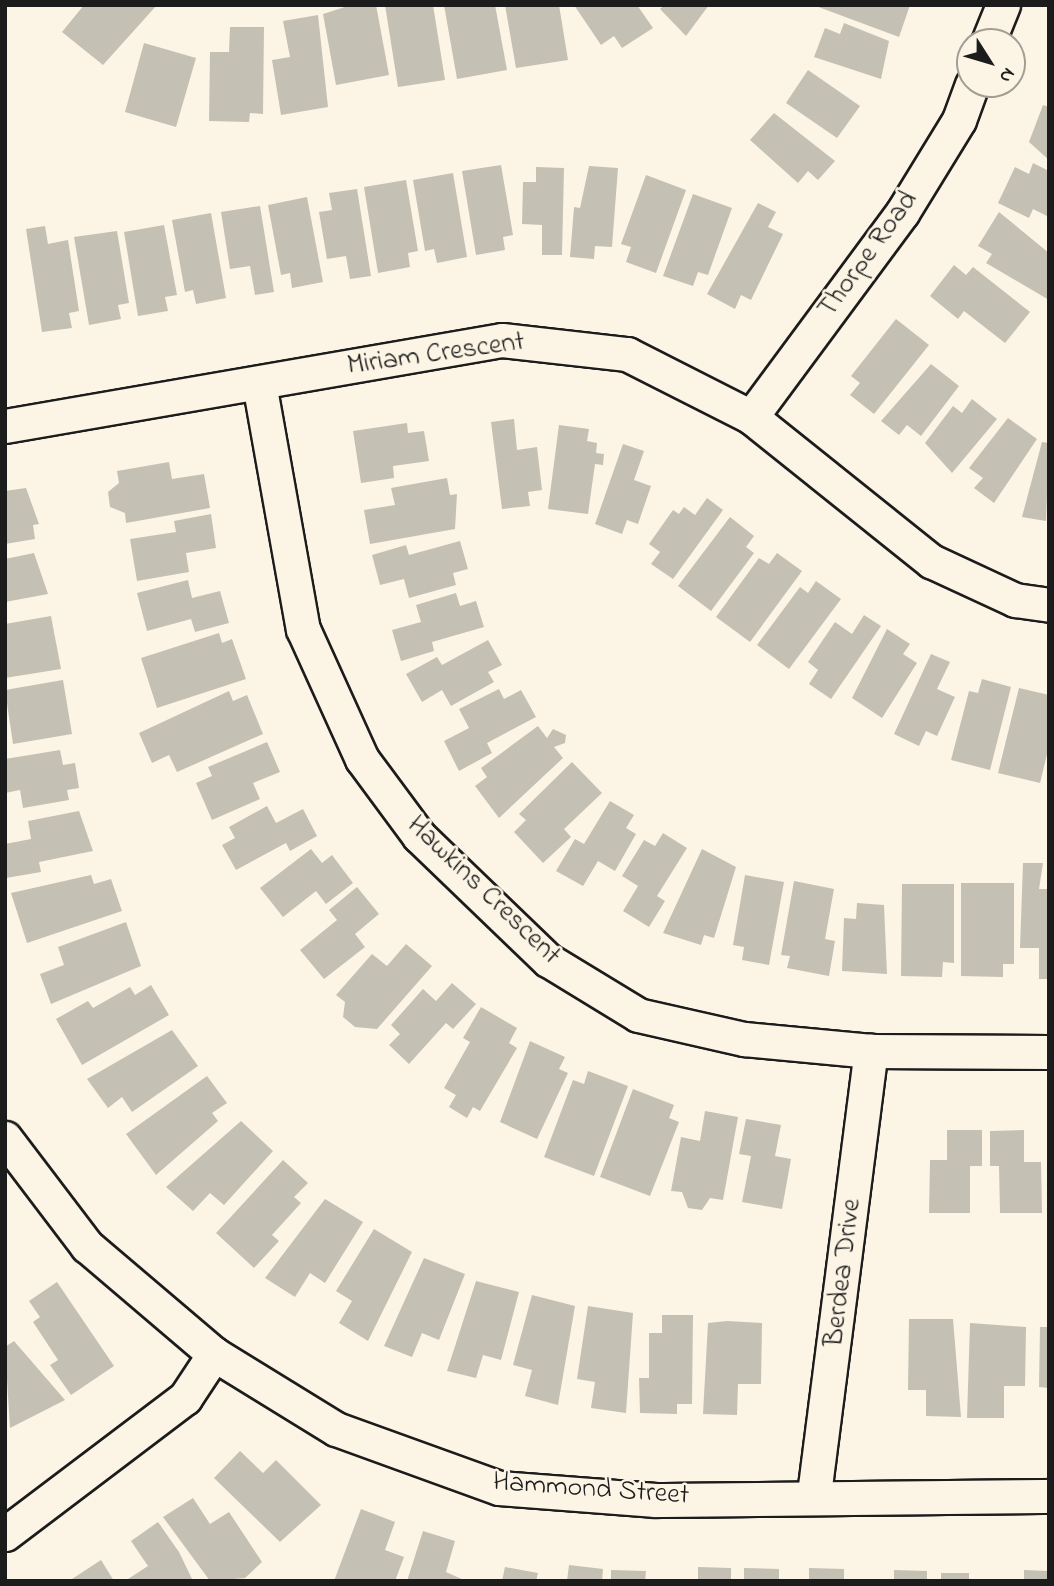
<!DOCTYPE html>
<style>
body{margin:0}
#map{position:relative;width:1054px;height:1586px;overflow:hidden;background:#fcf5e5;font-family:"Indie Flower",sans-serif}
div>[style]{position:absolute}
.building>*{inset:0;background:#c4c0b3}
.roads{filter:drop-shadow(2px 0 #1c1c1c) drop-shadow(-2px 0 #1c1c1c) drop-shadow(0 2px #1c1c1c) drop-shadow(0 -2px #1c1c1c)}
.minor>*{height:33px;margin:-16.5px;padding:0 16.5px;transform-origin:16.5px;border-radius:16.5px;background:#fcf5e5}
span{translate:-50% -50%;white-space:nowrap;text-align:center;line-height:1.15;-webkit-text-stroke:5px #fcf5e5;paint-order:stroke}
.street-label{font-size:28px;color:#1c1c1c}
.frame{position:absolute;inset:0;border:7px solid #1c1c1c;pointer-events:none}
.north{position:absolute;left:956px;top:28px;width:70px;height:70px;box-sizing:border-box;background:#fcf5e5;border:2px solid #a29e95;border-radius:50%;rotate:127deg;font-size:19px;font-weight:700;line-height:28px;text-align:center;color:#1c1c1c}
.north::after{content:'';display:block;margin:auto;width:24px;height:32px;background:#1c1c1c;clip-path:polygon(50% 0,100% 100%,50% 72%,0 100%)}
</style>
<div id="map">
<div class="building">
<i style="clip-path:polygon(84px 5px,157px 5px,103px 65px,62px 32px)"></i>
<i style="clip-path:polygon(351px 5px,376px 5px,389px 75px,336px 85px,323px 14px)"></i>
<i style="clip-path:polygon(385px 5px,433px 5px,445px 80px,398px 87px)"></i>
<i style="clip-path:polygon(444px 5px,495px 5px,507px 70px,457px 79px)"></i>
<i style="clip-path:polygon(505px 5px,559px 5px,568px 60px,516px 68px)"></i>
<i style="clip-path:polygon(574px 5px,637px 5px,653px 28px,622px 48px,614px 36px,601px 45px)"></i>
<i style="clip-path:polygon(665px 5px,709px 5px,686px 36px,660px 9px)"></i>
<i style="clip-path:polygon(813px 5px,910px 5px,899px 37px)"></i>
<i style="clip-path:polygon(318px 15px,328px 107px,281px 115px,272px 60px,290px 57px,283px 21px)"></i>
<i style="clip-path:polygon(844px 23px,889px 41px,881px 79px,814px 57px,825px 28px,840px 34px)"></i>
<i style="clip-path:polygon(230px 27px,264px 27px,263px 114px,250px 113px,249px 122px,209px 121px,210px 52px,229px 52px)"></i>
<i style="clip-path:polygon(144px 43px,196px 58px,176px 127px,125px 112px)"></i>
<i style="clip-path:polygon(808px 70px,860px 106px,837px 138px,786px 103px)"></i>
<i style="clip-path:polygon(1043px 105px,1049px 107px,1049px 160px,1029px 142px)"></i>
<i style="clip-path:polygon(774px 113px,835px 161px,818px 180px,808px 171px,798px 183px,750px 140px)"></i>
<i style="clip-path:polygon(1033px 163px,1049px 171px,1049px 217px,1033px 209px,1029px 218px,998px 203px,1015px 167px,1029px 174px)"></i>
<i style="clip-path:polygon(501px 165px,513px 235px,503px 237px,505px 250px,476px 255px,462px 171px)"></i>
<i style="clip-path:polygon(589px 166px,618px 168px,612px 247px,595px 246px,594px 259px,570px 257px,574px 207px,580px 208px)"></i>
<i style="clip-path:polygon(536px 167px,564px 168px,562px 255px,542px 255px,542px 225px,522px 224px,523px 182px,536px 182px)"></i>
<i style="clip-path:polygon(453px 173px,467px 257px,437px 263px,434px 249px,425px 251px,413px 180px)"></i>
<i style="clip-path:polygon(646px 175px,686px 190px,656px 273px,626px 262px,631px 247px,621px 244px)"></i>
<i style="clip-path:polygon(406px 180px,418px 251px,408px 253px,410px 267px,378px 273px,364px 187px)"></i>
<i style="clip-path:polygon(357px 189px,371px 276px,350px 279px,346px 256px,327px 259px,319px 212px,332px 210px,329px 193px)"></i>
<i style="clip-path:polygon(693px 194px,732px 208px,708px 275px,698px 272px,693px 286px,663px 276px)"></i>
<i style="clip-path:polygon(307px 197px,323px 282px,292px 288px,290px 273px,281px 275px,268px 205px)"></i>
<i style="clip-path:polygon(758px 203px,776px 212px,768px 227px,783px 234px,751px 300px,741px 295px,735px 309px,707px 294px)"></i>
<i style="clip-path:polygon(260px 206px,274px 292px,255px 295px,250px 266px,230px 269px,221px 212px)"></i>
<i style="clip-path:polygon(999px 212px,1049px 253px,1049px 300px,986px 263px,992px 254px,978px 246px)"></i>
<i style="clip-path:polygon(211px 213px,226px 298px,196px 304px,193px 290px,185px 292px,172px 220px)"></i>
<i style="clip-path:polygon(164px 225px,177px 295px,165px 297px,168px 311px,138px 316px,124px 232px)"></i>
<i style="clip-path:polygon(45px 226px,48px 244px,68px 240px,79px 311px,69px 313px,72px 328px,42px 332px,26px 229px)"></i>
<i style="clip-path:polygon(117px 231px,129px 303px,118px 305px,121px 319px,89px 325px,74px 237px)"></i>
<i style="clip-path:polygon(954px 265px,966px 275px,973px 267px,1030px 312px,1005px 343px,964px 311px,958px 319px,930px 296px)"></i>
<i style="clip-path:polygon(896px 319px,929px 345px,874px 414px,850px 395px,860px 383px,851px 376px)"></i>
<i style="clip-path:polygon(931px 364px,959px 386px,921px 436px,907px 425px,899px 435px,881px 421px)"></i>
<i style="clip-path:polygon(972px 399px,997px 419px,952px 473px,925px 443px,953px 406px,962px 413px)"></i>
<i style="clip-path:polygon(1008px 418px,1037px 439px,994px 503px,974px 488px,983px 478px,969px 468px)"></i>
<i style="clip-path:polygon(514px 419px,517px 450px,537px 447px,542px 490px,528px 492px,530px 506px,502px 509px,491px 422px)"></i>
<i style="clip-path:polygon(407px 423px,408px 433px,424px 431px,429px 461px,393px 466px,394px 478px,361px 483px,353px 431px)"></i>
<i style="clip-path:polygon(559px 425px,589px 429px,587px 441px,597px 443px,596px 453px,604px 454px,603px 465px,595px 464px,588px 514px,548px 509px)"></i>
<i style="clip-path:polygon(1042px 442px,1049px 443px,1046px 521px,1022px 517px)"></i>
<i style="clip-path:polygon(623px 444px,644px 451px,634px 480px,651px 486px,638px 524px,627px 520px,622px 534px,595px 524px)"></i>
<i style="clip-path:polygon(169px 462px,172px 479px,204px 474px,210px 508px,126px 523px,125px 513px,110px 507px,108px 492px,119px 483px,117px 471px)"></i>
<i style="clip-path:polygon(447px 478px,450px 495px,457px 494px,455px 529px,370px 544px,364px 510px,395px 505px,391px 488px)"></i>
<i style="clip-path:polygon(26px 488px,39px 524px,33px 525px,35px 539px,5px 544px,5px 491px)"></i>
<i style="clip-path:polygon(707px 498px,723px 510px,673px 579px,651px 564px,660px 552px,649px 544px,673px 510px,679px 514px,684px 507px,695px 515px)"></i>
<i style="clip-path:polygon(211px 514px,216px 548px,186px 553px,189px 572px,137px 581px,130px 539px,176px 532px,174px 521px)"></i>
<i style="clip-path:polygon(730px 517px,754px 536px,746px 547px,754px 553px,711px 611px,678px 586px)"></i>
<i style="clip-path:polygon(460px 541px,468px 569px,453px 573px,456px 585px,409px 598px,404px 579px,380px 585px,372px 555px,406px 545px,409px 555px)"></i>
<i style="clip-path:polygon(34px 553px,48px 594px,5px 602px,5px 559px)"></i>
<i style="clip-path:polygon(777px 553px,802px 571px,750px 642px,716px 617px,759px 558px,769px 564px)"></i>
<i style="clip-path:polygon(188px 580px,192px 598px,220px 591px,229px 623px,195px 632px,191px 619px,147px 631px,137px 593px)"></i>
<i style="clip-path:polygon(816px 581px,841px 599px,789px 669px,757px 645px,800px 587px,808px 593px)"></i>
<i style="clip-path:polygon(456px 593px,460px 606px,476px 601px,484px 627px,432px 642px,434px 651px,401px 661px,392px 630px,421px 622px,416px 605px)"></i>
<i style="clip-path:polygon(864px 615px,881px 626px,831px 699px,809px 684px,818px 670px,808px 662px,835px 622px,852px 634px)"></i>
<i style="clip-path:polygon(51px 616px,61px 669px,5px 678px,5px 624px)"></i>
<i style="clip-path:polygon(887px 629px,910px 644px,903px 654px,917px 663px,882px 718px,852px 698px)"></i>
<i style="clip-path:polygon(219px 633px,222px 643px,232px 639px,246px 679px,157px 708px,141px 658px)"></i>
<i style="clip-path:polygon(488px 640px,502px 665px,488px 672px,494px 682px,451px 706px,442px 690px,422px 702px,406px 674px,437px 657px,442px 665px)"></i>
<i style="clip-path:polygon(931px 654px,950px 662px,937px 689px,955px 697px,937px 736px,926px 731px,919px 746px,894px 734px)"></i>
<i style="clip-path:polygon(982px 679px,1011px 687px,990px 770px,951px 760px,969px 691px,978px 693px)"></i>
<i style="clip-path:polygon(63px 680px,72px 734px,13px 744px,5px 690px)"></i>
<i style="clip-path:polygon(1019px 688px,1049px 695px,1049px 746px,1040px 783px,998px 773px)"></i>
<i style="clip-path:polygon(499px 689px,504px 699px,521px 690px,536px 717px,487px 743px,492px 753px,459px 771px,444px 741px,469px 728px,459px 709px)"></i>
<i style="clip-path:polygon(229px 691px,233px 701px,247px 695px,263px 734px,177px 772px,169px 755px,152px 763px,139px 733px)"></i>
<i style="clip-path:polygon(538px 726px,547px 738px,553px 729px,566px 735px,565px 743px,554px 747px,563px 758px,499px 818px,475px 786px,487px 777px,481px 768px)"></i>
<i style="clip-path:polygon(267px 742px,280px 772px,253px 783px,260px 799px,212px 820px,196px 783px,212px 776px,208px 767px)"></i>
<i style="clip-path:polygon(60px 750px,63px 765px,75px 763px,79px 788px,67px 790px,69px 800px,23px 808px,20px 790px,5px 793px,5px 759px)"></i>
<i style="clip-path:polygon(572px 762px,602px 793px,564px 829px,571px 837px,543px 863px,514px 832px,526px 820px,519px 814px)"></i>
<i style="clip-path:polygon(610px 801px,634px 815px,626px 828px,636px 834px,615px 871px,598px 861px,583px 886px,556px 871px,575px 839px,584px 844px)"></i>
<i style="clip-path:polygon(267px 806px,276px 823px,303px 809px,317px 836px,290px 851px,286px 843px,236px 870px,222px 845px,235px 838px,229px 827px)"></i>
<i style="clip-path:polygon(79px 811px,93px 851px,39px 862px,41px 872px,6px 878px,5px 844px,31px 839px,28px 821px)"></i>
<i style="clip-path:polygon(663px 833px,687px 848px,657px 896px,665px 901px,649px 927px,623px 911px,638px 886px,622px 876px,644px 840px,655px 846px)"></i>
<i style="clip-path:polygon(311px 849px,322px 863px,332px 855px,353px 883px,326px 904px,316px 891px,283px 917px,260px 888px)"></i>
<i style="clip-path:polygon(702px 849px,736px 867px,714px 938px,704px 935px,701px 945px,663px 933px)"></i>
<i style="clip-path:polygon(1023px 863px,1043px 863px,1039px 889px,1049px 889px,1049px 979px,1039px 979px,1039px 948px,1020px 948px)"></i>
<i style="clip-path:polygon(91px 875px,94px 884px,111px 879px,122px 911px,27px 943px,11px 893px)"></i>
<i style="clip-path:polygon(745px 875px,784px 882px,769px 965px,742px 960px,744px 947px,733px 945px)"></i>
<i style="clip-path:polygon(794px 881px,834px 889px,825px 939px,835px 941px,829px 976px,787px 968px,790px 956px,781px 955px)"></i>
<i style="clip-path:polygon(961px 883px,1014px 883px,1014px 964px,1003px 964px,1003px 977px,961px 976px)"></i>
<i style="clip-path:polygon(902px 884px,954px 884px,954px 963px,943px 962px,942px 977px,901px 976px)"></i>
<i style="clip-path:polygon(357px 887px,379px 914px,355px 934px,365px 947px,324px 979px,300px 950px,337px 920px,329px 910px)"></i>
<i style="clip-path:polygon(857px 903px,884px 905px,887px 974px,842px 971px,844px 918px,856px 919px)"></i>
<i style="clip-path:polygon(126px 922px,141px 966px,51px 1004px,40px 974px,64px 965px,58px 947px)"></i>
<i style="clip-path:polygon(406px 944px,432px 966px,377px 1029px,355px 1027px,343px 1017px,345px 1002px,336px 995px,372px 954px,387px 966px)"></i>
<i style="clip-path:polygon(452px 983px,476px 1004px,453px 1029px,446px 1023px,409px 1064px,389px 1045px,400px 1034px,391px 1025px,423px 989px,436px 1001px)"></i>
<i style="clip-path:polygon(151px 985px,169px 1015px,82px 1065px,56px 1019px,88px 1001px,93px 1008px,130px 987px,135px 995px)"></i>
<i style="clip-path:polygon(481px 1007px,517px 1028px,509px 1043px,517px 1048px,480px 1111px,473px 1107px,467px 1118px,449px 1107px,456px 1095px,444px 1088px,470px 1042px,463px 1038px)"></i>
<i style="clip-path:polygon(172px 1030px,198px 1066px,132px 1112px,122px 1097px,108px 1108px,87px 1079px)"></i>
<i style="clip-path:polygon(530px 1041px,565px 1057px,559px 1069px,568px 1073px,537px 1139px,500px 1122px)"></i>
<i style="clip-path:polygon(588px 1071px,628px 1086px,594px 1176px,544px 1157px,573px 1080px,584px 1084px)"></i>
<i style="clip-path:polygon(207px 1076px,227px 1103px,212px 1113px,218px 1121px,156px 1175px,126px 1134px)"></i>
<i style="clip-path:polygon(633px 1089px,674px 1105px,669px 1118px,679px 1122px,650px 1196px,600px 1177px)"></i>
<i style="clip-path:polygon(705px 1111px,738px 1117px,723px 1200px,710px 1198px,702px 1210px,688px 1208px,682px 1192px,671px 1191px,681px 1137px,700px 1141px)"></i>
<i style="clip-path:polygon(746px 1119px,781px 1125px,775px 1156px,791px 1159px,782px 1209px,742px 1202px,751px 1156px,739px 1154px)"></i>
<i style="clip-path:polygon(241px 1121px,273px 1151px,224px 1205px,210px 1193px,193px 1211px,166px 1187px)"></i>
<i style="clip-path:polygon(947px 1130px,982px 1130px,982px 1166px,970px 1166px,970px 1213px,929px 1213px,930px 1160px,947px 1160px)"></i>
<i style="clip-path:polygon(1024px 1130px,1024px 1162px,1041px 1162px,1042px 1213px,1000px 1213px,999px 1166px,990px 1166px,990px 1131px)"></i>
<i style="clip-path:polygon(283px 1160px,308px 1183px,294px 1197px,301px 1203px,272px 1235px,279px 1241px,254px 1268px,216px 1233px)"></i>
<i style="clip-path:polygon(325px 1199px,363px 1222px,325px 1283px,310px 1273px,295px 1297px,265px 1278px)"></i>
<i style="clip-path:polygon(374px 1229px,412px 1252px,368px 1341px,339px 1323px,352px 1301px,336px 1291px)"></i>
<i style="clip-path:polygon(424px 1258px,465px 1274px,439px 1340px,422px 1333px,412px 1357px,384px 1346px)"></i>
<i style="clip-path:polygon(476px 1281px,519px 1292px,501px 1360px,483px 1355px,476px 1378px,447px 1371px)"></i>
<i style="clip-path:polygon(57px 1282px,114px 1366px,71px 1395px,50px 1365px,58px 1360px,33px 1322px,40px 1317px,29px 1301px)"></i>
<i style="clip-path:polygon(532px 1295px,575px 1306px,558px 1405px,525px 1396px,532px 1370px,513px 1365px)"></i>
<i style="clip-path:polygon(588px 1306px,633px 1313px,626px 1413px,591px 1408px,595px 1382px,577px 1379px)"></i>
<i style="clip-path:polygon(662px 1315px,693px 1315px,692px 1404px,677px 1404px,677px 1414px,640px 1413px,639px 1378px,649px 1378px,649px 1333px,662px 1333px)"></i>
<i style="clip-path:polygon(909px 1319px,953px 1319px,961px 1417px,926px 1416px,926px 1390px,908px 1390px)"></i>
<i style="clip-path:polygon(727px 1321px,762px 1323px,761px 1384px,738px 1384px,737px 1415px,703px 1414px,708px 1323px)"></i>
<i style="clip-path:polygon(970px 1323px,1026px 1327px,1025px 1386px,1004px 1386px,1004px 1418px,967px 1418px)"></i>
<i style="clip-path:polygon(1040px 1327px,1049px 1327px,1049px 1388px,1039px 1387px)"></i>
<i style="clip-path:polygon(14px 1341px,65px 1400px,10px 1428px,5px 1347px)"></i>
<i style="clip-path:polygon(240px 1451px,263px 1473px,276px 1460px,321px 1505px,280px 1542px,214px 1478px)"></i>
<i style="clip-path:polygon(193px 1498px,210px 1524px,229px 1512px,262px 1562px,245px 1578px,210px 1581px,163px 1517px)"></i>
<i style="clip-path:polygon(361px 1509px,395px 1522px,385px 1550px,404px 1557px,395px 1581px,334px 1581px)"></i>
<i style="clip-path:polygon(158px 1522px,179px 1552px,193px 1581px,128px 1579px,148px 1566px,131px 1541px)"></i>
<i style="clip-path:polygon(423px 1531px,455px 1541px,446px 1572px,466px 1581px,407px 1581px)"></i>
<i style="clip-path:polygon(101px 1560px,114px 1581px,74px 1581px,72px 1579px)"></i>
<i style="clip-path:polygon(569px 1565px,603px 1569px,602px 1581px,567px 1581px)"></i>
<i style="clip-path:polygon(505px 1567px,538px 1573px,536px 1581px,502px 1581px)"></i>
<i style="clip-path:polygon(698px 1567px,731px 1568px,731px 1581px,698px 1581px)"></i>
<i style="clip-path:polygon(744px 1568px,779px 1569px,779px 1581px,744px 1581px)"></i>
<i style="clip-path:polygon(809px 1568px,844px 1569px,844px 1581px,809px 1581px)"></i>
<i style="clip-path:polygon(611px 1570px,646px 1571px,645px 1581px,611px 1581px)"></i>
<i style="clip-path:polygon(894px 1570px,927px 1571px,927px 1581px,894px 1581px)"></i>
<i style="clip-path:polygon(1024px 1570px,1049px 1571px,1049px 1581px,1024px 1581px)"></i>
<i style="clip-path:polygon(941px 1573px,969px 1573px,969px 1581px,941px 1581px)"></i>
</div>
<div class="roads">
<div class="minor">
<i style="left:988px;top:42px;width:40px;rotate:-68deg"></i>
<i style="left:259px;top:383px;width:250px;rotate:79.9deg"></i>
<i style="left:303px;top:629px;width:143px;rotate:65.6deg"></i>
<i style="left:362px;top:759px;width:96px;rotate:53.5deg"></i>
<i style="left:419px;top:836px;width:179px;rotate:43.9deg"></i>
<i style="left:548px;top:960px;width:105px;rotate:31.4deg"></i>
<i style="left:638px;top:1015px;width:109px;rotate:12.8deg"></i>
<i style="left:744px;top:1039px;width:128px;rotate:5.4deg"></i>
<i style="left:871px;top:1051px;width:178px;rotate:0.3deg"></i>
<i style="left:751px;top:417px;width:254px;rotate:-53.5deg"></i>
<i style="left:902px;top:213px;width:109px;rotate:-58.5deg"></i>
<i style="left:959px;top:120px;width:38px;rotate:-70deg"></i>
<i style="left:5px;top:426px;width:504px;rotate:-9.82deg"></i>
<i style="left:502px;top:340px;width:126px;rotate:6.4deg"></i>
<i style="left:627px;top:354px;width:139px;rotate:26.9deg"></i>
<i style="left:751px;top:417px;width:231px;rotate:38.7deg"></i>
<i style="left:931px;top:561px;width:93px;rotate:24.9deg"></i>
<i style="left:1015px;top:600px;width:34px;rotate:8deg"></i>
<i style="left:5px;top:1138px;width:136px;rotate:52.8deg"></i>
<i style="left:87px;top:1246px;width:167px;rotate:40.4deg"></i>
<i style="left:214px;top:1354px;width:143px;rotate:31.6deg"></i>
<i style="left:336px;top:1429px;width:173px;rotate:19.9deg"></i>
<i style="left:499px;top:1488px;width:157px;rotate:4.4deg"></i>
<i style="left:656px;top:1500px;width:393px;rotate:-0.6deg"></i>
<i style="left:814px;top:1494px;width:447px;rotate:-82.7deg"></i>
<i style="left:5px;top:1534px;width:226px;rotate:-37.1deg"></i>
<i style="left:185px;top:1398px;width:53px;rotate:-56.6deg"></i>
</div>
</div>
<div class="street-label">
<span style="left:869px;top:255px;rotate:-54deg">Thorpe Road</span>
<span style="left:436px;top:355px;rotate:-8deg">Miriam Crescent</span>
<span style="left:483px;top:891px;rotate:44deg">Hawkins Crescent</span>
<span style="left:844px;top:1273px;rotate:-83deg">Berdea Drive</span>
<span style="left:591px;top:1490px;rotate:4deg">Hammond Street</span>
</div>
<div class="frame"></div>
<div class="north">N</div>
</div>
